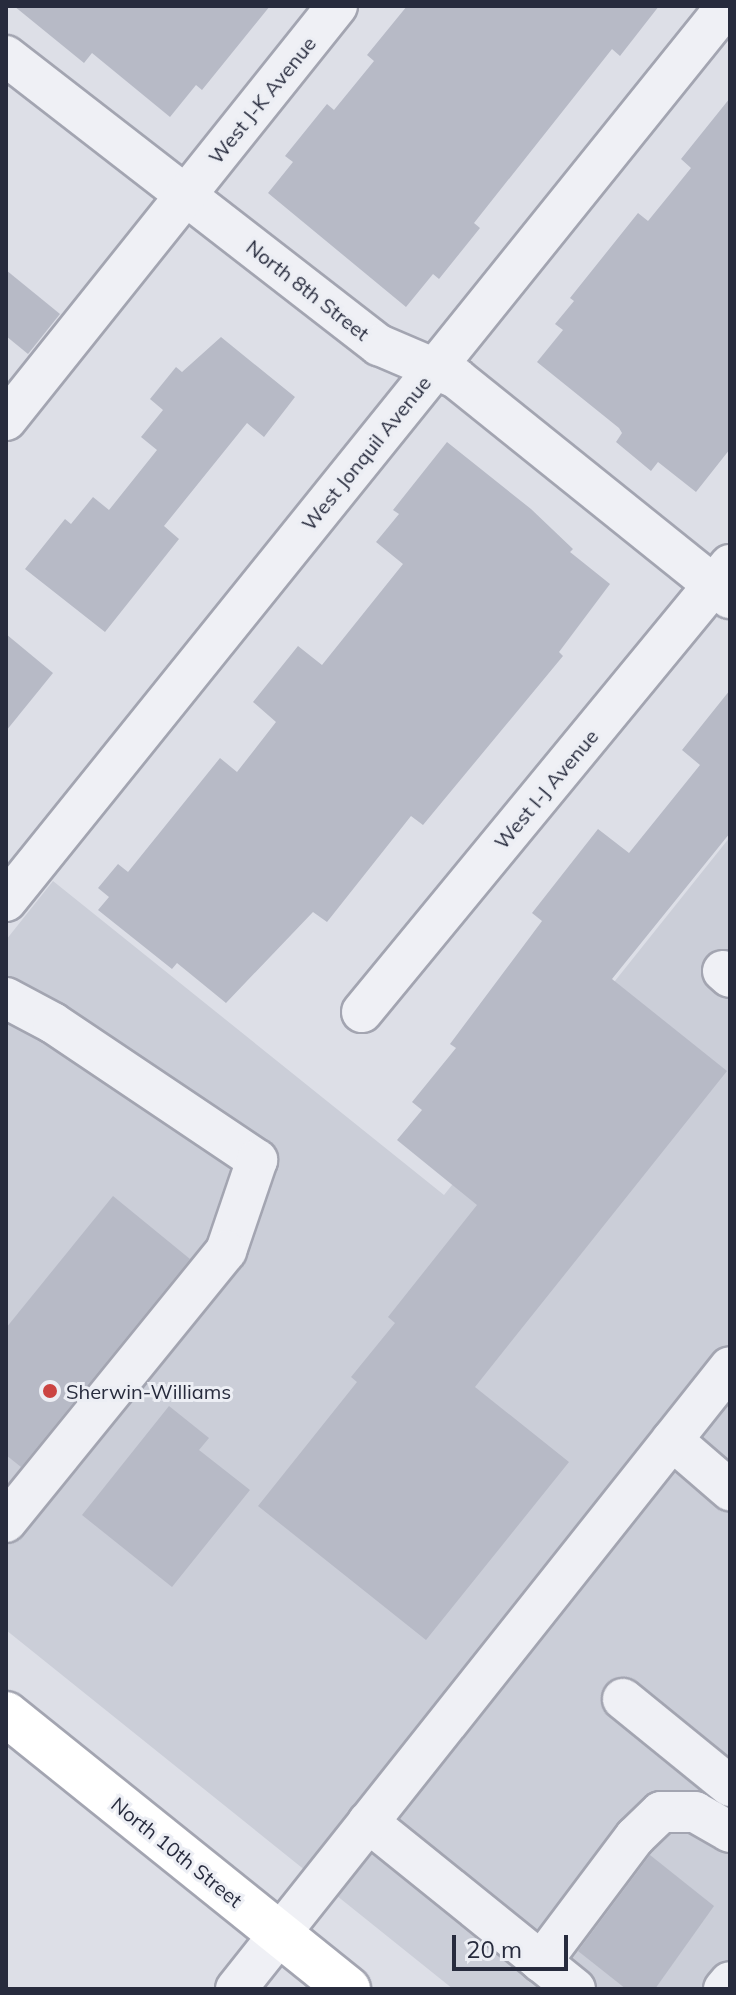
<!DOCTYPE html>
<style>
body{margin:0}
#map{position:relative;width:736px;height:1995px;overflow:hidden;background:#dddfe7;font-family:Mulish,sans-serif}
div>[style]{position:absolute}
.built>*{inset:0;background:#cbced8}
.building>*{inset:0;background:#b7bac6}
.roads{filter:drop-shadow(2px 0 #a3a5b1) drop-shadow(-2px 0 #a3a5b1) drop-shadow(0 2px #a3a5b1) drop-shadow(0 -2px #a3a5b1)}
.minor>*{height:40px;margin:-20px;padding:0 20px;transform-origin:20px;border-radius:20px;background:#eff0f5}
.major>*{height:44px;margin:-22px;padding:0 22px;transform-origin:22px;border-radius:22px;background:#fff}
.dots>*{width:22px;height:22px;translate:-50% -50%;box-sizing:border-box;border:4px solid #eceef4;border-radius:50%}
span{translate:-50% -50%;white-space:nowrap;text-align:center;line-height:1.15;-webkit-text-stroke:6px #eceef4;paint-order:stroke}
.street-label{font-size:20px;color:#272b3d}
.poi-label{font-size:20px;color:#272b3d}
.left{translate:0 -50%;text-align:left}
.frame{position:absolute;inset:0;border:8px solid #272b3d;pointer-events:none}
.scale{position:absolute;left:452px;top:1935px;width:116px;height:36px;box-sizing:border-box;border:4px solid #272b3d;border-top:0;padding-left:10px;font-size:24px;line-height:28px;white-space:nowrap;color:#272b3d;-webkit-text-stroke:6px #eceef4;paint-order:stroke}
</style>
<div id="map">
<div class="built">
<i style="clip-path:polygon(730px 837px,730px 1989px,453px 1989px,6px 1630px,6px 940px,53px 881px,444px 1195px)"></i>
</div>
<div class="building">
<i style="clip-path:polygon(14px 6px,270px 6px,202px 90px,196px 85px,170px 117px,92px 53px,84px 63px)"></i>
<i style="clip-path:polygon(407px 6px,659px 6px,620px 56px,612px 49px,474px 223px,480px 228px,439px 279px,433px 274px,406px 307px,268px 193px,293px 162px,285px 156px,327px 104px,334px 110px,374px 61px,367px 55px)"></i>
<i style="clip-path:polygon(730px 98px,730px 449px,696px 492px,658px 462px,651px 471px,616px 442px,622px 433px,619px 428px,537px 362px,563px 330px,555px 324px,574px 301px,570px 298px,638px 213px,648px 221px,670px 194px,691px 168px,681px 159px)"></i>
<i style="clip-path:polygon(6px 270px,60px 314px,28px 354px,6px 336px)"></i>
<i style="clip-path:polygon(221px 337px,295px 397px,264px 437px,247px 423px,164px 526px,179px 539px,105px 632px,25px 569px,65px 519px,71px 524px,93px 497px,109px 510px,157px 450px,141px 437px,163px 410px,150px 399px,176px 367px,182px 372px)"></i>
<i style="clip-path:polygon(447px 442px,531px 509px,573px 549px,570px 552px,610px 584px,559px 652px,563px 656px,423px 825px,411px 816px,327px 922px,313px 912px,226px 1003px,177px 963px,172px 969px,98px 910px,109px 897px,98px 888px,118px 864px,128px 872px,220px 758px,237px 772px,276px 722px,253px 702px,298px 646px,322px 665px,403px 564px,376px 542px,399px 514px,393px 510px)"></i>
<i style="clip-path:polygon(6px 634px,53px 673px,6px 731px)"></i>
<i style="clip-path:polygon(730px 690px,730px 833px,612px 979px,727px 1071px,475px 1387px,569px 1462px,426px 1640px,258px 1506px,357px 1382px,351px 1377px,395px 1323px,388px 1317px,477px 1205px,397px 1140px,422px 1110px,412px 1102px,456px 1048px,450px 1044px,542px 921px,532px 913px,598px 829px,629px 853px,700px 765px,682px 750px)"></i>
<i style="clip-path:polygon(113px 1196px,190px 1259px,21px 1467px,6px 1455px,6px 1328px)"></i>
<i style="clip-path:polygon(169px 1406px,209px 1438px,199px 1450px,250px 1490px,172px 1587px,82px 1515px)"></i>
<i style="clip-path:polygon(650px 1855px,714px 1906px,655px 1989px,626px 1989px,578px 1951px)"></i>
</div>
<div class="roads">
<div class="minor">
<i style="left:6px;top:56px;width:472px;rotate:37.8deg"></i>
<i style="left:379px;top:345px;width:84px;rotate:23.2deg"></i>
<i style="left:456px;top:378px;width:351px;rotate:38.8deg"></i>
<i style="left:6px;top:420px;width:530px;rotate:-51.36deg"></i>
<i style="left:6px;top:901px;width:1149px;rotate:-51.15deg"></i>
<i style="left:723px;top:971px;width:9px;rotate:41deg"></i>
<i style="left:6px;top:998px;width:53px;rotate:28deg"></i>
<i style="left:53px;top:1023px;width:246px;rotate:33.9deg"></i>
<i style="left:257px;top:1160px;width:96px;rotate:108.8deg"></i>
<i style="left:226px;top:1251px;width:349px;rotate:129.1deg"></i>
<i style="left:362px;top:1012px;width:579px;rotate:-50.54deg"></i>
<i style="left:672px;top:1440px;width:77px;rotate:40.8deg"></i>
<i style="left:623px;top:1699px;width:138px;rotate:39.1deg"></i>
<i style="left:368px;top:1822px;width:266px;rotate:38.9deg"></i>
<i style="left:541px;top:1962px;width:156px;rotate:-53.1deg"></i>
<i style="left:635px;top:1837px;width:36px;rotate:-44deg"></i>
<i style="left:661px;top:1812px;width:34px"></i>
<i style="left:695px;top:1812px;width:40px;rotate:29.7deg"></i>
<i style="left:236px;top:1989px;width:794px;rotate:-51.54deg"></i>
<i style="left:724px;top:1989px;width:9px;rotate:-49deg"></i>
</div>
<div class="major">
<i style="left:6px;top:1714px;width:439px;rotate:38.8deg"></i>
</div>
</div>
<div class="dots">
<i style="left:50px;top:1391px;background:#cb4442"></i>
</div>
<div class="street-label">
<span style="left:262px;top:100px;rotate:-51deg">West J-K Avenue</span>
<span style="left:308px;top:290px;rotate:38deg">North 8th Street</span>
<span style="left:366px;top:453px;rotate:-51deg">West Jonquil Avenue</span>
<span style="left:546px;top:789px;rotate:-50deg">West I-J Avenue</span>
<span style="left:177px;top:1852px;rotate:39deg">North 10th Street</span>
</div>
<div class="poi-label">
<span class="left" style="left:66px;top:1391px">Sherwin-Williams</span>
</div>
<div class="frame"></div>
<div class="scale">20 m</div>
</div>
